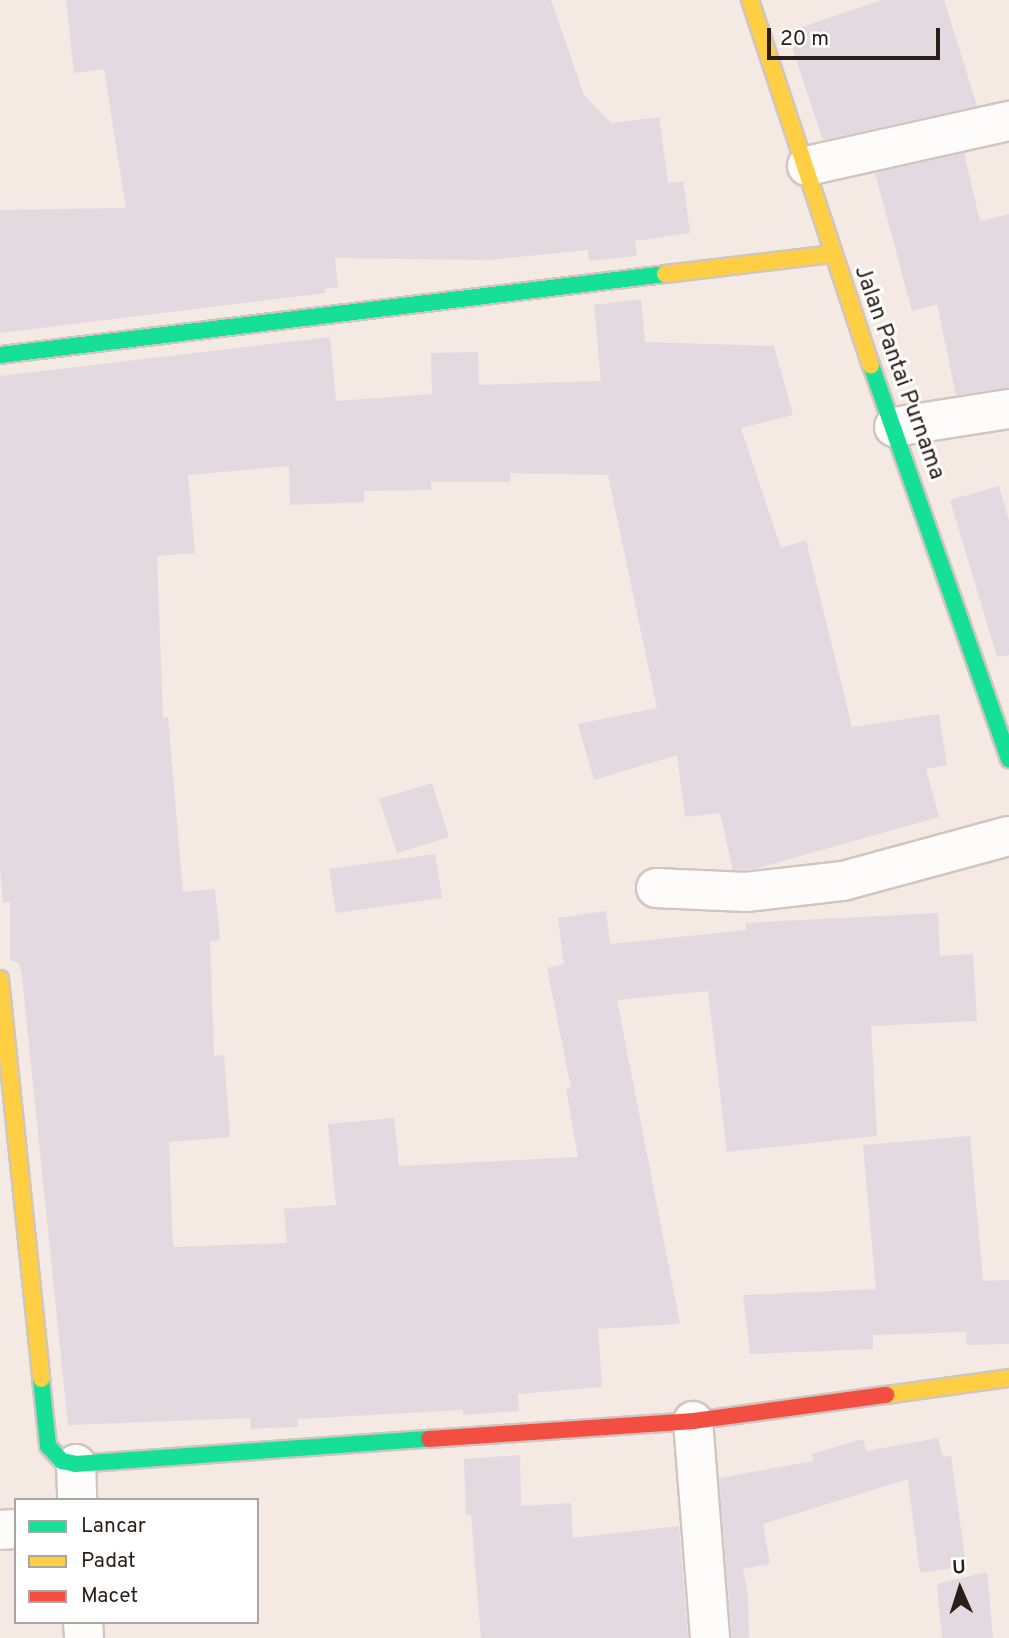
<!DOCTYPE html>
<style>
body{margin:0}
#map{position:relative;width:1009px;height:1638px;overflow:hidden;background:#f5e9e3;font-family:Overpass,sans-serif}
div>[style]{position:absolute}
.building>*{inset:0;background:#e3d9e0}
.roads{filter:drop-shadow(2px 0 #d1c5bf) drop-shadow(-2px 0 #d1c5bf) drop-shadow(0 2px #d1c5bf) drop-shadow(0 -2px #d1c5bf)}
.street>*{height:38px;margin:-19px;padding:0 19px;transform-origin:19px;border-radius:19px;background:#fefcfb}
.fast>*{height:16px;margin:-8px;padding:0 8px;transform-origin:8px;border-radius:8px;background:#16e098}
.slow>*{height:16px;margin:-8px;padding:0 8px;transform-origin:8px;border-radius:8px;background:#ffcf43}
.jam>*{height:16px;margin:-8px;padding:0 8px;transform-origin:8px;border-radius:8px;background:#f24e42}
span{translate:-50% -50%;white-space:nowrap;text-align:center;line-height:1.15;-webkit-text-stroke:6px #fff;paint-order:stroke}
.street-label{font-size:23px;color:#2b1e16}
.legend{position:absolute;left:14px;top:1498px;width:245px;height:126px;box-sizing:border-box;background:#fff;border:2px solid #aaa5a2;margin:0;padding:9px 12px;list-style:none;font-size:21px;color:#2b1e16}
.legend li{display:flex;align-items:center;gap:14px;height:35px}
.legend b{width:35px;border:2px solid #aaa5a2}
.north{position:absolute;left:925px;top:1554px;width:70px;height:70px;-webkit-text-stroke:5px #fff;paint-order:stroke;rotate:357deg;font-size:19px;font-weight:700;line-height:28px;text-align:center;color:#2b1e16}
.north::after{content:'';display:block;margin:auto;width:24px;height:32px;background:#2b1e16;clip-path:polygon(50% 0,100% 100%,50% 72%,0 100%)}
.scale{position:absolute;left:767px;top:28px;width:173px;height:32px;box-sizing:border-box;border:4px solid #2b1e16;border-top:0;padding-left:9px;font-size:21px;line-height:24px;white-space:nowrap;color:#2b1e16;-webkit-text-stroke:5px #fff;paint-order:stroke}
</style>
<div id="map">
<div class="building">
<i style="clip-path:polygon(66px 0,551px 0,584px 95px,611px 123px,659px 117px,668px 183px,683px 181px,690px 233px,635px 241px,637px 256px,589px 261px,588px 250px,488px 260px,335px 258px,338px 287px,325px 289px,326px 293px,0 333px,0 210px,126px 208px,104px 69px,74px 73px)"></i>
<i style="clip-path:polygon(882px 0,944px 0,977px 106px,823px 140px,787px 32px)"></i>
<i style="clip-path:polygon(964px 153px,980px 221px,1009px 214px,1009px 388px,956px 395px,937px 304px,912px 311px,875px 173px)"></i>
<i style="clip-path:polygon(641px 299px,645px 342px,774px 346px,793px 415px,741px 428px,781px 548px,806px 540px,852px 727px,939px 714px,947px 765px,926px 769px,939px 817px,754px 869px,733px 870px,720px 813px,685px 817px,677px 755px,594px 780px,578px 724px,657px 708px,608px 475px,510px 473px,510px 482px,431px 482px,431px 490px,364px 491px,364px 502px,290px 505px,289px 466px,188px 475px,195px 553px,157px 556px,163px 718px,168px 717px,183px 892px,215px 889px,220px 940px,210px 941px,214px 1056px,224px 1055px,230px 1137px,169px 1142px,173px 1247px,287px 1243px,284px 1209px,336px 1205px,328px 1124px,394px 1118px,399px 1166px,578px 1157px,566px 1089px,571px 1088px,547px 968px,564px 964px,558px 918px,606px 911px,610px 944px,747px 930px,745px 923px,938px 913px,940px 956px,973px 954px,977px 1021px,871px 1026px,877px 1136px,727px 1152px,708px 991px,617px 1000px,680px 1324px,598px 1329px,602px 1387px,518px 1394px,519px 1411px,463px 1415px,463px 1410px,298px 1419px,298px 1427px,251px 1429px,250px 1418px,68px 1425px,22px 977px,19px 963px,10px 960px,10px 902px,3px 903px,0 867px,0 376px,330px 337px,336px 401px,432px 394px,431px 353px,478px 352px,479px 385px,601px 381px,594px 305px)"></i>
<i style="clip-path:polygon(999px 486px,1009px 521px,1009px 655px,997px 657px,950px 500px)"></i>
<i style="clip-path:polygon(432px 783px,449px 837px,397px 853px,379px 799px)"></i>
<i style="clip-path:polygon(435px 854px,442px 898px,336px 913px,329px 869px)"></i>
<i style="clip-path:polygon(970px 1136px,983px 1281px,1009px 1280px,1009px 1344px,967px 1345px,966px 1332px,873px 1335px,873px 1349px,750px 1354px,743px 1295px,876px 1289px,863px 1145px)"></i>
<i style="clip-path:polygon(938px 1438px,943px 1457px,951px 1456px,966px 1566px,920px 1573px,908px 1479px,763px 1524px,770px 1564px,743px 1569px,748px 1594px,749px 1638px,732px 1638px,719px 1478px,814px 1461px,812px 1454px,863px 1439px,866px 1451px)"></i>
<i style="clip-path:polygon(520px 1455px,521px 1506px,571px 1503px,573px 1538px,679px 1526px,688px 1638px,481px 1638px,471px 1515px,466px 1515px,464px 1459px)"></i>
<i style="clip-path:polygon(987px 1572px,993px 1638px,942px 1638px,937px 1584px)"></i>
</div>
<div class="roads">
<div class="street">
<i style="left:807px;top:166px;width:207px;rotate:-12.6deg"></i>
<i style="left:894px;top:427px;width:116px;rotate:-8.9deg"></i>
<i style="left:656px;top:888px;width:90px;rotate:2.5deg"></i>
<i style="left:746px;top:892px;width:98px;rotate:-6.5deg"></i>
<i style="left:843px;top:881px;width:172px;rotate:-15.2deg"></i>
<i style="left:693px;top:1421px;width:218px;rotate:85.5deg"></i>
<i style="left:76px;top:1464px;width:36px;rotate:88deg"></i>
<i style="left:0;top:1530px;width:16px;rotate:-4deg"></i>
<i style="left:83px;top:1622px;width:16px;rotate:86deg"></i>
</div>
<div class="fast">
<i style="left:0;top:355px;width:670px;rotate:-6.94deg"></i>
<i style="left:871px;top:365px;width:418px;rotate:70.7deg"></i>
<i style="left:41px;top:1379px;width:67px;rotate:84deg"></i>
<i style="left:48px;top:1446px;width:21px;rotate:47deg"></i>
<i style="left:62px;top:1461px;width:14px;rotate:12deg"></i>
<i style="left:76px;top:1464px;width:354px;rotate:-4.1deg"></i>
</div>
<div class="slow">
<i style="left:750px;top:0;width:385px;rotate:71.7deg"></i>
<i style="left:665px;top:274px;width:168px;rotate:-6.8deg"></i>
<i style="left:0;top:979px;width:402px;rotate:84.1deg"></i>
<i style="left:886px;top:1395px;width:124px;rotate:-7.9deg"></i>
</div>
<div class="jam">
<i style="left:429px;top:1439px;width:265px;rotate:-3.9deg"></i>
<i style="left:693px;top:1421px;width:195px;rotate:-7.7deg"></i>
</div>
</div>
<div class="street-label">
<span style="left:898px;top:373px;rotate:70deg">Jalan Pantai Purnama</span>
</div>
<ul class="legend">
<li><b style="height:9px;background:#16e098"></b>Lancar</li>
<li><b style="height:9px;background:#ffcf43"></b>Padat</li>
<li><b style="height:9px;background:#f24e42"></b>Macet</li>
</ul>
<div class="north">U</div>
<div class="scale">20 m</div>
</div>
